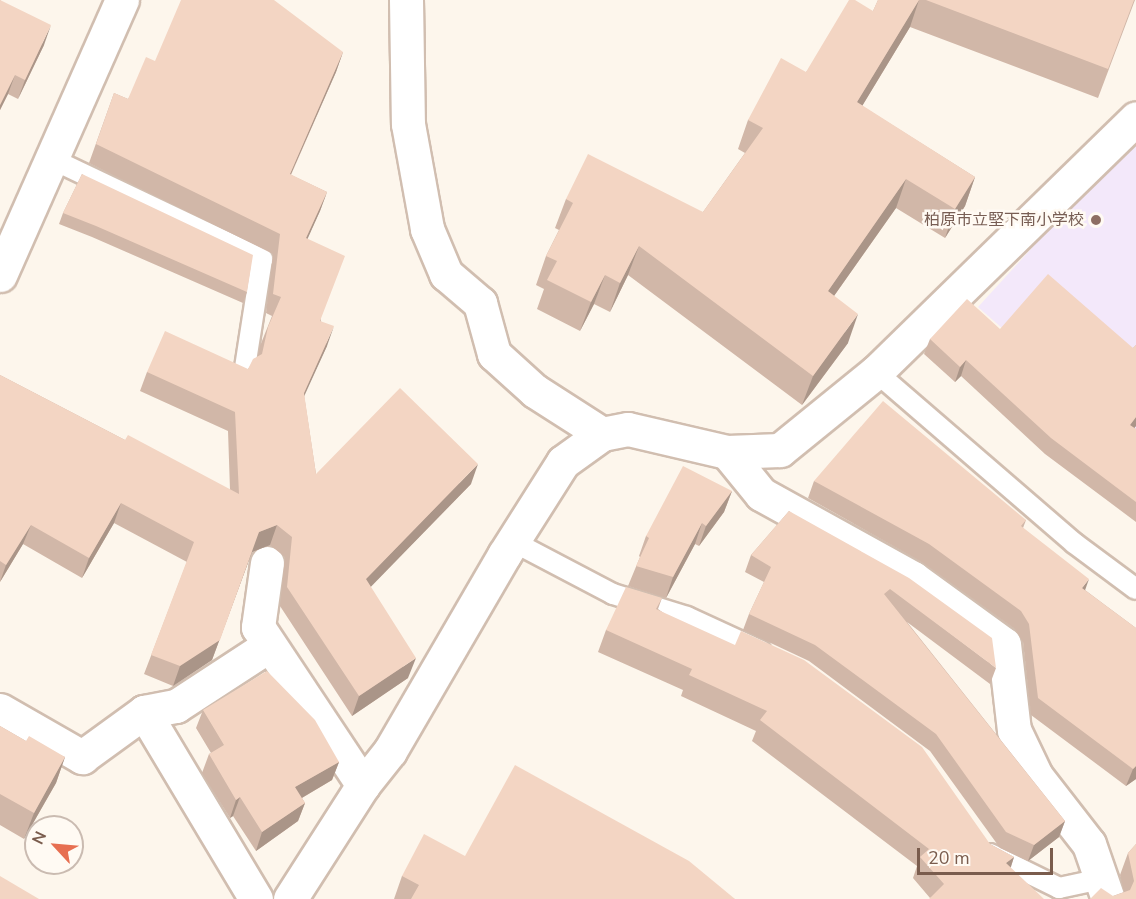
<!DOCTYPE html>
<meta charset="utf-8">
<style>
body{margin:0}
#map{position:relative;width:1136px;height:899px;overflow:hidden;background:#fdf6ec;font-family:"Nunito Sans","Noto Sans JP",sans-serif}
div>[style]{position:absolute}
.education>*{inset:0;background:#f3e8fa}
.roads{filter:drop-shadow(2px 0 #d1beb0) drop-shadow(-2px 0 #d1beb0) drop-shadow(0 2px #d1beb0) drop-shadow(0 -2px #d1beb0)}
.lane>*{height:20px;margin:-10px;padding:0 10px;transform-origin:10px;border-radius:10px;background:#fff}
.street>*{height:33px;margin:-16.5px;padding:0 16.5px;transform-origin:16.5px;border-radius:16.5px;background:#fff}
.wall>*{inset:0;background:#d1b7a8}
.shaded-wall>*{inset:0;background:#aa9588}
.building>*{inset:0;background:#f3d5c3}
.dots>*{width:16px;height:16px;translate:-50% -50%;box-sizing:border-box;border:3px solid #fffaf3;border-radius:50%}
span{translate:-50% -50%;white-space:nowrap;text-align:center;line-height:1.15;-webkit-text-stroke:5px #fffaf3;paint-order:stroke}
.education-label{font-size:16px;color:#785e54}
.right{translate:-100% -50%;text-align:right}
.north{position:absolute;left:24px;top:815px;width:60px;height:60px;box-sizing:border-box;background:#fffaf3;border:2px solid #cabbb1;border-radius:50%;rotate:296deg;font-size:16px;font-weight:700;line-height:24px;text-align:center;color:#7a5c4d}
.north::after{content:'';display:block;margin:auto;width:21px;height:27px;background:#e76f51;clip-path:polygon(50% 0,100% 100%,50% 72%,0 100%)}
.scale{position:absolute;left:917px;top:848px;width:136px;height:27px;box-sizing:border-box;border:3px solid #7a5c4d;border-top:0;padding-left:8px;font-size:18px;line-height:21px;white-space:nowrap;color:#7a5c4d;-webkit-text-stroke:4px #fffaf3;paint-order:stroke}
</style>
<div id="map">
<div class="education">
<i style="clip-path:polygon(1136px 134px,1136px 445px,978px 307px)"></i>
</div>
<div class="roads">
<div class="lane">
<i style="left:52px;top:159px;width:233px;rotate:25.5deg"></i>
<i style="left:262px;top:259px;width:109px;rotate:98.9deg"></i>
<i style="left:876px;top:372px;width:262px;rotate:40.8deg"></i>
<i style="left:1074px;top:543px;width:77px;rotate:36.6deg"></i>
<i style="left:512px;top:541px;width:114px;rotate:27.7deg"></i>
<i style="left:613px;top:594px;width:77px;rotate:17.3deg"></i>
<i style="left:687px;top:617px;width:81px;rotate:24.7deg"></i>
<i style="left:990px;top:854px;width:77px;rotate:26.2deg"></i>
<i style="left:1059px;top:888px;width:43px;rotate:-12.1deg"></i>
</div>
<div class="street">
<i style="left:406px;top:0;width:124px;rotate:89.1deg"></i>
<i style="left:408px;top:124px;width:107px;rotate:79.7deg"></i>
<i style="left:427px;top:229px;width:49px;rotate:67.1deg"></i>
<i style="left:446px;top:274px;width:45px;rotate:40.5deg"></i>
<i style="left:480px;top:303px;width:53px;rotate:74.6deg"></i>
<i style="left:494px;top:354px;width:55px;rotate:42.1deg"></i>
<i style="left:535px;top:391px;width:80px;rotate:32.7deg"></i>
<i style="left:0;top:275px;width:301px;rotate:-66.1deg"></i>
<i style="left:727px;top:452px;width:54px;rotate:51deg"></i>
<i style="left:761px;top:494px;width:174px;rotate:28.9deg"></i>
<i style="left:913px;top:578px;width:112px;rotate:36deg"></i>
<i style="left:1004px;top:644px;width:87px;rotate:83.4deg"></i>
<i style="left:1014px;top:730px;width:51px;rotate:64.4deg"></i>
<i style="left:1036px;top:776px;width:86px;rotate:52.1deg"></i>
<i style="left:1089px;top:844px;width:58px;rotate:70.9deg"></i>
<i style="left:267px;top:563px;width:65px;rotate:98deg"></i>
<i style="left:258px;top:627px;width:190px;rotate:56.4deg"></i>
<i style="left:0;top:710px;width:95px;rotate:29.8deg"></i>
<i style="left:82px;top:757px;width:77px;rotate:-36deg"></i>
<i style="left:144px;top:712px;width:33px;rotate:-11deg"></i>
<i style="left:176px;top:706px;width:110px;rotate:-33.1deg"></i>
<i style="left:144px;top:712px;width:218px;rotate:59.1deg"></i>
<i style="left:290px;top:899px;width:135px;rotate:-57.4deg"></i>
<i style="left:363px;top:785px;width:43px;rotate:-51.5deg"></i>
<i style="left:390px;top:751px;width:227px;rotate:-59.8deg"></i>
<i style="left:504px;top:555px;width:110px;rotate:-57.6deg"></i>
<i style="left:563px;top:462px;width:48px;rotate:-35.7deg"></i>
<i style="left:602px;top:434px;width:26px;rotate:-11deg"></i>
<i style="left:628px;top:429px;width:102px;rotate:13.1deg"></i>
<i style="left:727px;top:452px;width:53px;rotate:-2.2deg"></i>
<i style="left:780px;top:450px;width:124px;rotate:-39.1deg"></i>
<i style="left:876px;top:372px;width:363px;rotate:-44.3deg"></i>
</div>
</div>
<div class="wall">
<i style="clip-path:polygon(0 0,44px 45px,18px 99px,8px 94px,0 110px)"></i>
<i style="clip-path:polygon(878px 0,1135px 0,1098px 98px,910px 27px,862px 106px,975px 177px,965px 206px,945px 238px,896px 208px,834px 296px,848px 343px,802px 405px,628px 275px,610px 312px,594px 304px,580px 331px,537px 309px,544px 289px,536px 285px,546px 256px,559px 230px,555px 228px,566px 199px,703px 212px,745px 153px,738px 149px,748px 120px,806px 72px,873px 11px)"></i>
<i style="clip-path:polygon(343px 52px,336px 72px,291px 175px,327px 192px,320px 211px,307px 239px,321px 321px,327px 346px,304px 395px,316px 474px,471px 484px,370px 587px,408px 678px,352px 716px,280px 606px,285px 557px,270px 545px,252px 552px,212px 660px,173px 686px,144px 674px,187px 562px,114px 523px,82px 578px,23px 544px,0 582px,0 375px,125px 440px,230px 490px,228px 431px,140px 391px,147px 372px,248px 369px,258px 356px,260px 346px,272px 316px,266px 313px,273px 254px,89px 163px,114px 93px,128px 99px,155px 61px)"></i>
<i style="clip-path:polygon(82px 174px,247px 292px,243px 303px,92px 237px,59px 224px,63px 213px)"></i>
<i style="clip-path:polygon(1000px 329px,1133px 348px,1136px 345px,1136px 426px,1134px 428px,1136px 429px,1136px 522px,1045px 454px,961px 376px,955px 382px,924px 354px,930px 339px)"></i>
<i style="clip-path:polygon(814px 481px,1026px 520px,1023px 528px,1085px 590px,1136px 628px,1136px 779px,1126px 786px,1031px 715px,1023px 642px,1015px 629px,922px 562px,808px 498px)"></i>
<i style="clip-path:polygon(732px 491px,724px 512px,699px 546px,695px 544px,666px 598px,628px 586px,640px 557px,639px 556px,646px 536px)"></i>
<i style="clip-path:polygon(789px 511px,996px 668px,990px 684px,907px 622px,1065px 821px,1059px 837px,1028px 861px,1000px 848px,930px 751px,809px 661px,743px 630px,749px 614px,764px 582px,745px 572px,751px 555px)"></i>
<i style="clip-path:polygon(662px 598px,658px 609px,990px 844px,1014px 857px,1011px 867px,930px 898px,913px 878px,917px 866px,752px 741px,756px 731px,681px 696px,683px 690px,598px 652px,606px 630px)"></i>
<i style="clip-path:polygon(203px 710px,339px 762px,332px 780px,302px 798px,305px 803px,298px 821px,256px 851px,233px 816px,230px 818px,202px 773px,209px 754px,211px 753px,196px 728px)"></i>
<i style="clip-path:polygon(0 726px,26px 741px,65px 757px,56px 783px,24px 839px,0 825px)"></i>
<i style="clip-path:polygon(1136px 844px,1136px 899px,1113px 896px,1124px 892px,1120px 875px,1128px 853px)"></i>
<i style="clip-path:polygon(465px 856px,735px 899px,394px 899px,402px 876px)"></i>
</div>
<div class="shaded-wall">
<i style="clip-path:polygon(919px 0,910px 27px,847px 131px,857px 102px)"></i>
<i style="clip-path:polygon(51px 25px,44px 45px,18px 99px,25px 80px)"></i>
<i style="clip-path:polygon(343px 52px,336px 72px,282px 194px,290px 174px)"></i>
<i style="clip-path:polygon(15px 75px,8px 94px,0 110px,0 105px)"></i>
<i style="clip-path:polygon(975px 177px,965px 206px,945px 238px,955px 209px)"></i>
<i style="clip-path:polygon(906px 179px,896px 208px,817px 320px,828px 291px)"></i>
<i style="clip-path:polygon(327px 192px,320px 211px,299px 258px,306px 238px)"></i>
<i style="clip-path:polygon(639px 246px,628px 275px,610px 312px,620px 283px)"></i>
<i style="clip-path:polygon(605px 275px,594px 304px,580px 331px,591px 302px)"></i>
<i style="clip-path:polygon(858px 314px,848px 343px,802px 405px,813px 376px)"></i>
<i style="clip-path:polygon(334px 326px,327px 346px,297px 412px,304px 393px)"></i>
<i style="clip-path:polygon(966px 360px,961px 376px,955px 382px,960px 367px)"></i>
<i style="clip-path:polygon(1136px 417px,1136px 426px,1124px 440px,1130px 425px)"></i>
<i style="clip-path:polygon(478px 464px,471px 484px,359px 599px,366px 579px)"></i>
<i style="clip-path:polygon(732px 491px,724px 512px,699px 546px,706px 526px)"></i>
<i style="clip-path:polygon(121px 503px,114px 523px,82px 578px,89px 558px)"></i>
<i style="clip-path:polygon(702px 523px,695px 544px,666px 598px,673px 577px)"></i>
<i style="clip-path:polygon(31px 525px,23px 544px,0 582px,6px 565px)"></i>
<i style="clip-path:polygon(277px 525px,270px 545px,252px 552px,212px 660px,173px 686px,180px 666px,259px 532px)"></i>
<i style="clip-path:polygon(1089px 579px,1083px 596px,1082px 588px)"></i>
<i style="clip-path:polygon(416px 658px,408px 678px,352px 716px,359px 696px)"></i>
<i style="clip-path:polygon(65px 757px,56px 783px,24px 839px,34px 813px)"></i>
<i style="clip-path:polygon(339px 762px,332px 780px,288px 806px,295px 787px)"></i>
<i style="clip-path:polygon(1136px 766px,1136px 779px,1126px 786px,1133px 769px)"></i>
<i style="clip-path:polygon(240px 797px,233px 816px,230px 818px,236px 800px)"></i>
<i style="clip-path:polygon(305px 803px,298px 821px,256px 851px,262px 832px)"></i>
<i style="clip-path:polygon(1065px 821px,1059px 837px,1028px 861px,1034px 845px)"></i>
<i style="clip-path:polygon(1014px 857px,1007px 878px,1006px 863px)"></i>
</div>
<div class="building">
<i style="clip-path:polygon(0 0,51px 25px,25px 80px,15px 75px,0 105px)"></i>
<i style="clip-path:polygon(181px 0,274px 0,343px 52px,290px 174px,327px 192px,306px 238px,345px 256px,320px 321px,334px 326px,304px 393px,316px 474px,400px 388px,478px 464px,366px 579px,416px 658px,359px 696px,287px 587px,292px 537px,277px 525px,259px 532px,220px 640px,180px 666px,151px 655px,194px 542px,121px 503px,89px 558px,31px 525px,6px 565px,0 561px,0 375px,125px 440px,128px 435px,239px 494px,235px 412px,147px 372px,165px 331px,248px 369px,253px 359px,262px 354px,268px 327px,281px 297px,273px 294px,280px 234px,96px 144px,114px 93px,128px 99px,146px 57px,155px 61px)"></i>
<i style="clip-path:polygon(849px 0,855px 0,873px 11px,878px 0,919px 0,857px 102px,975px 177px,955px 209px,906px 179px,828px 291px,858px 314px,813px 376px,639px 246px,620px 283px,605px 275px,591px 302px,547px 280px,557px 261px,546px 256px,573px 203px,566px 199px,588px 154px,703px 212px,763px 128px,748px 120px,781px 58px,806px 72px)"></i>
<i style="clip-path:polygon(926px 0,1134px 0,1108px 69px)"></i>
<i style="clip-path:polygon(82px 174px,253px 255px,247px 292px,96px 226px,63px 213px)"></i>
<i style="clip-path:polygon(1048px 274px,1133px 348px,1136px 345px,1136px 417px,1130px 425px,1136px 429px,1136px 502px,1051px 438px,966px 360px,960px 367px,930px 339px,967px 299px,1000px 329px)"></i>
<i style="clip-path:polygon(883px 401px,1026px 520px,1021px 526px,1089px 579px,1082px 588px,1136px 628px,1136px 766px,1133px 769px,1038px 698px,1029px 624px,1021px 611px,929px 544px,814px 481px)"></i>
<i style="clip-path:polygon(683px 466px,732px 491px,706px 526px,702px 523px,673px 577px,636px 566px,649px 538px,646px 536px)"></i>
<i style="clip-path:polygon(789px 511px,909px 578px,992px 638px,996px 668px,890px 589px,884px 594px,1065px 821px,1034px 845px,1006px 832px,936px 734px,815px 645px,749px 614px,771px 567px,751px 555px)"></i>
<i style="clip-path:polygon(626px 587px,662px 598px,656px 609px,735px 645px,741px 631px,804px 660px,922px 747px,990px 844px,1014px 857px,1006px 863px,1044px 899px,929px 899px,944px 884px,920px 857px,929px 849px,760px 720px,767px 711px,689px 675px,692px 669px,606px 630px)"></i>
<i style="clip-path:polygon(267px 671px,315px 720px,339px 762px,295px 787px,305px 803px,262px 832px,240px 797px,236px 800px,209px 754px,224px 745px,203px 710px)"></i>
<i style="clip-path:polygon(0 726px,26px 741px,29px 736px,65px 757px,34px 813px,0 794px)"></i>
<i style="clip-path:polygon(515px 765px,689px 861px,735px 899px,411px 899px,419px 885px,402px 876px,424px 834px,465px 856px)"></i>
<i style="clip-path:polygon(1136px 844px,1136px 899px,1090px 899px,1101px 888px,1113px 896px,1130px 890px,1134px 881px,1128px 853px)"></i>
<i style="clip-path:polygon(0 876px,39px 899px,0 899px)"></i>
</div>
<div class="dots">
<i style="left:1096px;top:220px;background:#8d6e63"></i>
</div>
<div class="education-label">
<span class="right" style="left:1084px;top:220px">柏原市立堅下南小学校</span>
</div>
<div class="north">N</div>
<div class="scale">20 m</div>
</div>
